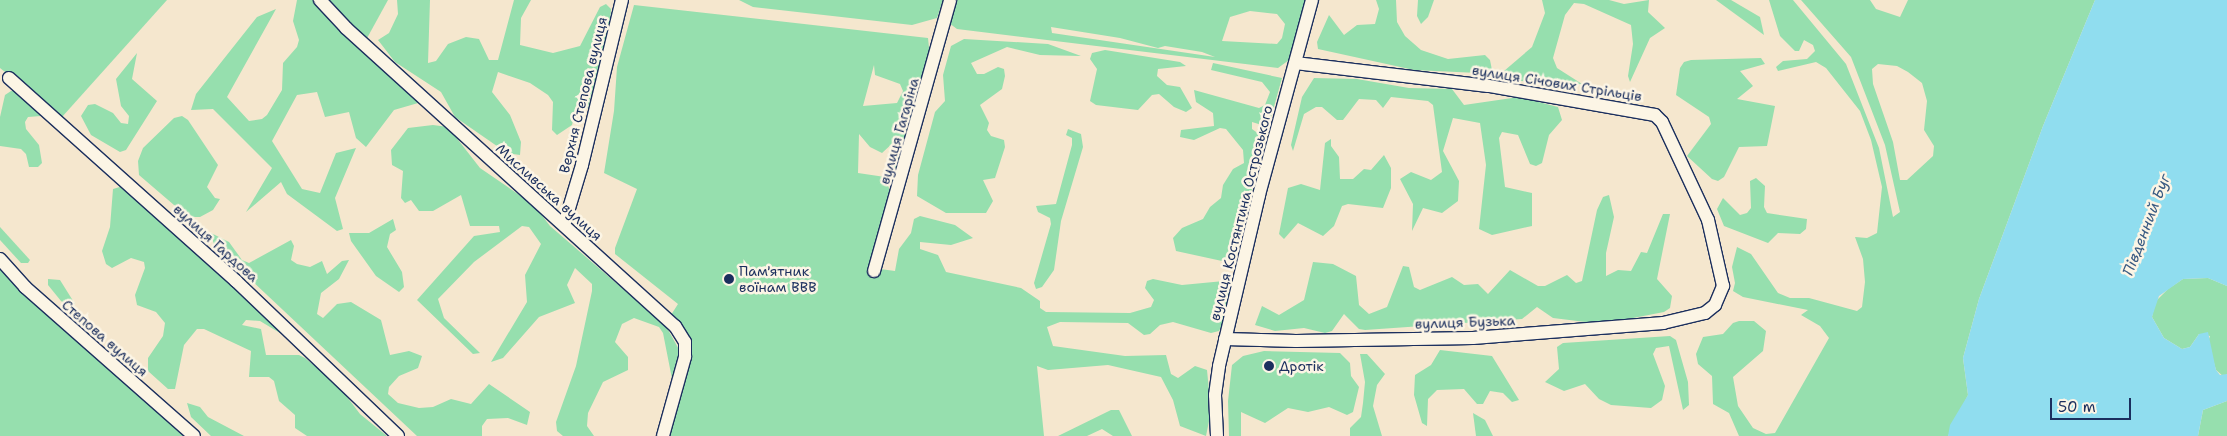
<!DOCTYPE html>
<meta charset="utf-8">
<style>
body{margin:0}
#map{position:relative;width:2227px;height:436px;overflow:hidden;background:#f5e7ce;font-family:"Shantell Sans",sans-serif}
div>[style]{position:absolute}
.green>*{inset:0;background:#96dfae}
.water>*{inset:0;background:#90ddef}
.roads{filter:drop-shadow(1px 0 #1b2f5e) drop-shadow(-1px 0 #1b2f5e) drop-shadow(0 1px #1b2f5e) drop-shadow(0 -1px #1b2f5e)}
.minor>*{height:12px;margin:-6px;padding:0 6px;transform-origin:6px;border-radius:6px;background:#fcf5e5}
.dots>*{width:14px;height:14px;translate:-50% -50%;box-sizing:border-box;border:2px solid #fcf5e5;border-radius:50%}
span{translate:-50% -50%;white-space:nowrap;text-align:center;line-height:1.15;-webkit-text-stroke:5px #fcf5e5;paint-order:stroke}
.street-label{font-size:14px;color:#1b2f5e}
.poi-label{font-size:14px;color:#1b2f5e}
.left{translate:0 -50%;text-align:left}
.water-label{font-size:15px;color:#385a82;font-style:italic}
.scale{position:absolute;left:2050px;top:398px;width:81px;height:22px;box-sizing:border-box;border:2px solid #1b2f5e;border-top:0;padding-left:6px;font-size:15px;line-height:18px;white-space:nowrap;color:#1b2f5e;-webkit-text-stroke:4px #fcf5e5;paint-order:stroke}
</style>
<div id="map">
<div class="green">
<i style="clip-path:polygon(0 0,167px 0,62px 117px,0 68px)"></i>
<i style="clip-path:polygon(297px 0,318px 0,425px 101px,394px 110px,366px 147px,356px 138px,349px 112px,325px 117px,317px 92px,297px 95px,272px 141px,302px 189px,320px 193px,336px 153px,356px 148px,335px 198px,343px 229px,337px 231px,287px 194px,281px 182px,246px 212px,272px 168px,213px 109px,191px 110px,196px 94px,257px 17px,276px 9px,227px 97px,249px 121px,262px 119px,267px 115px,282px 90px,283px 63px,297px 47px,299px 40px,293px 21px)"></i>
<i style="clip-path:polygon(327px 0,388px 0,366px 40px)"></i>
<i style="clip-path:polygon(397px 0,430px 0,428px 63px,436px 61px,448px 44px,466px 37px,479px 39px,489px 60px,498px 60px,514px 0,531px 0,521px 18px,520px 45px,553px 53px,580px 46px,600px 7px,606px 4px,611px 9px,610px 23px,588px 108px,575px 113px,572px 125px,557px 135px,552px 130px,553px 102px,548px 95px,530px 83px,498px 72px,492px 92px,510px 115px,521px 142px,520px 155px,507px 153px,455px 117px,441px 92px,395px 62px,378px 40px,389px 33px,398px 14px)"></i>
<i style="clip-path:polygon(739px 0,943px 0,937px 18px,912px 25px,753px 7px)"></i>
<i style="clip-path:polygon(evenodd,956px 0,1307px 0,1289px 60px,1278px 68px,957px 29px,949px 23px,956px 0,1250px 11px,1277px 14px,1285px 24px,1282px 38px,1277px 44px,1222px 41px,1230px 17px,1250px 11px,956px 0,1051px 27px,1120px 38px,1158px 48px,1165px 46px,1202px 52px,1215px 57px,1052px 33px,1051px 27px)"></i>
<i style="clip-path:polygon(1376px 0,1396px 0,1397px 22px,1405px 36px,1421px 50px,1448px 59px,1485px 55px,1490px 60px,1492px 70px,1478px 73px,1414px 70px,1318px 49px,1317px 42px,1329px 15px,1344px 35px,1357px 25px,1375px 24px,1379px 9px)"></i>
<i style="clip-path:polygon(1418px 0,1434px 0,1428px 17px,1421px 24px,1417px 16px)"></i>
<i style="clip-path:polygon(1542px 0,1609px 0,1624px 4px,1649px 0,1648px 12px,1665px 28px,1650px 38px,1630px 82px,1628px 76px,1633px 44px,1631px 25px,1584px 4px,1574px 3px,1565px 15px,1553px 58px,1557px 68px,1582px 84px,1557px 85px,1512px 80px,1504px 76px,1504px 71px,1532px 47px,1545px 13px)"></i>
<i style="clip-path:polygon(1716px 0,1731px 0,1760px 17px,1764px 35px)"></i>
<i style="clip-path:polygon(evenodd,1769px 0,1793px 0,1846px 64px,1879px 148px,1893px 217px,1900px 212px,1885px 145px,1851px 57px,1801px 0,1870px 0,1876px 9px,1900px 17px,1908px 0,2095px 0,2043px 126px,1979px 299px,1963px 358px,1968px 395px,1948px 436px,1739px 436px,1729px 413px,1713px 404px,1712px 376px,1698px 364px,1696px 354px,1703px 337px,1723px 334px,1733px 323px,1739px 321px,1754px 321px,1766px 331px,1763px 351px,1733px 377px,1738px 406px,1753px 428px,1766px 434px,1775px 433px,1829px 338px,1820px 326px,1801px 315px,1808px 310px,1743px 297px,1733px 291px,1735px 283px,1732px 267px,1737px 247px,1751px 254px,1778px 293px,1790px 298px,1809px 298px,1857px 311px,1862px 307px,1865px 282px,1863px 259px,1855px 237px,1867px 238px,1877px 233px,1882px 187px,1871px 140px,1860px 111px,1826px 68px,1816px 62px,1778px 71px,1776px 67px,1783px 61px,1807px 59px,1815px 51px,1813px 45px,1804px 40px,1799px 51px,1795px 51px,1780px 36px,1769px 0,1878px 64px,1897px 66px,1908px 72px,1922px 83px,1927px 101px,1924px 130px,1934px 146px,1933px 156px,1907px 180px,1900px 180px,1893px 142px,1873px 84px,1872px 69px,1878px 64px)"></i>
<i style="clip-path:polygon(evenodd,634px 5px,928px 38px,930px 57px,899px 165px,894px 170px,890px 165px,895px 141px,882px 153px,870px 147px,859px 134px,858px 173px,885px 177px,890px 191px,880px 269px,895px 271px,899px 249px,911px 233px,914px 219px,920px 216px,955px 225px,973px 238px,951px 245px,920px 242px,920px 249px,938px 255px,946px 272px,1021px 288px,1040px 301px,1040px 308px,1046px 312px,1130px 313px,1151px 307px,1154px 300px,1145px 288px,1147px 281px,1153px 279px,1182px 285px,1224px 281px,1229px 285px,1229px 292px,1222px 325px,1219px 331px,1211px 333px,1173px 322px,1160px 325px,1150px 334px,1144px 335px,1128px 323px,1060px 322px,1047px 327px,1053px 346px,1125px 356px,1166px 355px,1171px 374px,1178px 378px,1195px 366px,1207px 370px,1211px 411px,1206px 436px,1180px 426px,1173px 400px,1161px 377px,1108px 365px,1048px 370px,1037px 366px,1044px 436px,667px 436px,692px 349px,671px 315px,678px 304px,615px 254px,615px 248px,637px 189px,604px 173px,614px 111px,617px 67px,634px 5px,874px 65px,875px 75px,900px 84px,903px 91px,897px 103px,863px 106px,874px 65px)"></i>
<i style="clip-path:polygon(964px 39px,1048px 44px,1081px 56px,1040px 55px,1007px 47px,971px 63px,977px 74px,984px 74px,998px 67px,1004px 69px,1005px 76px,1002px 89px,980px 105px,989px 123px,987px 130px,991px 136px,1004px 140px,1005px 147px,995px 178px,983px 180px,993px 201px,986px 213px,946px 213px,917px 196px,918px 175px,935px 112px,945px 101px,943px 75px,951px 46px)"></i>
<i style="clip-path:polygon(1105px 50px,1180px 62px,1186px 66px,1158px 69px,1157px 76px,1167px 85px,1180px 87px,1192px 108px,1186px 112px,1174px 107px,1159px 94px,1152px 95px,1138px 110px,1096px 105px,1090px 101px,1097px 69px,1090px 59px,1092px 53px)"></i>
<i style="clip-path:polygon(137px 53px,132px 79px,157px 101px,126px 150px,120px 152px,91px 135px,81px 116px,88px 105px,95px 104px,113px 113px,121px 123px,128px 124px,129px 116px,121px 106px,116px 79px)"></i>
<i style="clip-path:polygon(1761px 58px,1765px 64px,1740px 71px,1753px 86px,1737px 99px,1775px 106px,1767px 146px,1739px 147px,1724px 177px,1718px 181px,1712px 179px,1687px 156px,1711px 124px,1709px 117px,1676px 95px,1680px 68px,1684px 62px,1691px 60px)"></i>
<i style="clip-path:polygon(1213px 63px,1282px 78px,1270px 121px,1265px 126px,1252px 122px,1252px 129px,1263px 137px,1264px 144px,1236px 248px,1229px 260px,1222px 261px,1176px 251px,1173px 238px,1182px 228px,1203px 219px,1210px 207px,1221px 198px,1223px 185px,1233px 169px,1244px 163px,1243px 150px,1226px 129px,1220px 128px,1194px 140px,1180px 137px,1181px 130px,1214px 126px,1213px 113px,1196px 102px,1194px 90px,1259px 108px,1265px 105px,1270px 92px,1262px 82px,1211px 70px)"></i>
<i style="clip-path:polygon(1314px 78px,1357px 79px,1409px 88px,1452px 89px,1464px 105px,1519px 97px,1558px 107px,1562px 120px,1549px 135px,1542px 163px,1536px 166px,1530px 164px,1518px 135px,1502px 132px,1499px 138px,1505px 187px,1532px 193px,1532px 226px,1492px 235px,1479px 229px,1486px 165px,1480px 123px,1453px 118px,1443px 151px,1459px 181px,1458px 201px,1442px 213px,1423px 208px,1412px 231px,1413px 204px,1400px 179px,1411px 172px,1431px 180px,1442px 172px,1433px 105px,1428px 101px,1391px 97px,1383px 108px,1376px 100px,1359px 99px,1343px 120px,1337px 120px,1322px 107px,1316px 107px,1304px 114px,1293px 151px,1291px 145px,1302px 97px)"></i>
<i style="clip-path:polygon(11px 91px,25px 91px,44px 111px,41px 116px,28px 117px,25px 122px,26px 129px,39px 145px,42px 163px,38px 167px,29px 167px,26px 154px,21px 149px,0 146px,0 117px,5px 95px)"></i>
<i style="clip-path:polygon(182px 116px,188px 120px,218px 165px,207px 187px,215px 198px,220px 199px,213px 210px,200px 217px,193px 217px,174px 205px,139px 175px,138px 161px,143px 148px,174px 118px)"></i>
<i style="clip-path:polygon(433px 125px,448px 127px,480px 168px,534px 205px,550px 226px,666px 326px,682px 355px,674px 389px,663px 333px,659px 327px,634px 318px,622px 324px,615px 342px,628px 357px,628px 370px,603px 382px,588px 413px,587px 426px,594px 436px,563px 436px,557px 431px,556px 422px,576px 366px,592px 291px,592px 284px,575px 268px,567px 285px,575px 303px,539px 317px,503px 358px,491px 362px,527px 302px,525px 275px,541px 244px,529px 227px,522px 226px,474px 262px,438px 299px,444px 318px,480px 353px,473px 354px,417px 300px,474px 236px,500px 232px,499px 226px,470px 226px,461px 195px,433px 211px,419px 211px,411px 200px,405px 203px,401px 198px,403px 171px,392px 165px,391px 150px,408px 128px)"></i>
<i style="clip-path:polygon(1068px 129px,1081px 134px,1083px 147px,1061px 221px,1054px 270px,1042px 287px,1036px 289px,1034px 283px,1051px 224px,1050px 218px,1038px 212px,1036px 206px,1056px 204px,1072px 145px,1072px 138px,1066px 135px)"></i>
<i style="clip-path:polygon(1331px 139px,1331px 146px,1339px 157px,1340px 179px,1353px 179px,1364px 169px,1371px 170px,1384px 155px,1391px 168px,1391px 188px,1383px 208px,1348px 204px,1342px 206px,1334px 226px,1323px 236px,1298px 223px,1284px 239px,1279px 234px,1288px 188px,1301px 184px,1320px 190px,1325px 143px)"></i>
<i style="clip-path:polygon(1756px 178px,1765px 186px,1764px 207px,1767px 213px,1807px 219px,1806px 229px,1800px 234px,1778px 233px,1768px 243px,1724px 226px,1717px 209px,1723px 198px,1740px 215px,1747px 213px,1751px 208px,1750px 181px)"></i>
<i style="clip-path:polygon(123px 186px,283px 330px,285px 336px,260px 321px,246px 320px,242px 325px,261px 329px,266px 355px,299px 355px,305px 358px,338px 385px,360px 414px,387px 436px,307px 436px,295px 428px,295px 415px,279px 401px,274px 381px,269px 377px,249px 377px,251px 351px,204px 329px,197px 329px,184px 345px,175px 389px,168px 389px,148px 371px,148px 358px,163px 336px,165px 323px,156px 312px,137px 305px,135px 295px,145px 268px,144px 262px,131px 258px,112px 268px,106px 264px,102px 251px,110px 227px,113px 189px)"></i>
<i style="clip-path:polygon(1609px 195px,1614px 217px,1606px 253px,1606px 276px,1618px 270px,1631px 271px,1641px 252px,1647px 253px,1663px 214px,1670px 214px,1657px 279px,1672px 296px,1670px 308px,1664px 312px,1602px 324px,1553px 318px,1537px 307px,1522px 319px,1365px 330px,1359px 329px,1344px 314px,1332px 331px,1325px 333px,1304px 328px,1275px 331px,1255px 325px,1262px 306px,1279px 315px,1304px 300px,1313px 262px,1333px 264px,1356px 276px,1359px 305px,1369px 314px,1387px 307px,1403px 266px,1409px 267px,1414px 287px,1420px 290px,1452px 277px,1464px 285px,1478px 284px,1488px 294px,1510px 270px,1538px 286px,1545px 286px,1567px 275px,1576px 283px,1582px 281px,1597px 210px,1603px 197px)"></i>
<i style="clip-path:polygon(393px 219px,396px 230px,390px 234px,387px 247px,402px 272px,404px 287px,399px 292px,376px 276px,351px 241px,349px 233px,369px 233px)"></i>
<i style="clip-path:polygon(0 227px,30px 260px,28px 263px,21px 263px,0 240px)"></i>
<i style="clip-path:polygon(211px 233px,229px 242px,242px 260px,249px 263px,291px 240px,294px 246px,291px 260px,297px 264px,310px 267px,322px 261px,327px 274px,342px 261px,349px 260px,339px 279px,321px 293px,317px 314px,323px 318px,337px 304px,351px 302px,381px 320px,390px 355px,409px 351px,422px 356px,418px 368px,399px 376px,389px 387px,388px 394px,398px 403px,419px 408px,433px 407px,451px 399px,471px 404px,489px 384px,530px 412px,527px 425px,508px 418px,487px 419px,482px 426px,482px 436px,417px 436px,214px 245px)"></i>
<i style="clip-path:polygon(0 267px,188px 436px,0 436px)"></i>
<i style="clip-path:polygon(2208px 278px,2227px 286px,2227px 374px,2224px 377px,2216px 370px,2208px 342px,2210px 336px,2199px 334px,2190px 347px,2182px 349px,2164px 338px,2152px 317px,2155px 302px,2168px 289px,2183px 279px)"></i>
<i style="clip-path:polygon(48px 279px,60px 280px,75px 304px,67px 305px,61px 301px,48px 285px)"></i>
<i style="clip-path:polygon(1670px 336px,1676px 340px,1688px 382px,1689px 405px,1683px 410px,1669px 346px,1656px 348px,1653px 354px,1665px 386px,1662px 400px,1651px 408px,1611px 405px,1599px 399px,1585px 384px,1564px 391px,1545px 382px,1559px 369px,1557px 347px,1563px 343px)"></i>
<i style="clip-path:polygon(1440px 350px,1492px 356px,1519px 400px,1512px 402px,1503px 393px,1490px 391px,1483px 404px,1477px 404px,1464px 389px,1437px 390px,1428px 399px,1427px 426px,1422px 423px,1414px 395px,1415px 375px,1431px 365px)"></i>
<i style="clip-path:polygon(1264px 351px,1340px 353px,1350px 363px,1351px 376px,1359px 387px,1353px 412px,1347px 415px,1329px 407px,1308px 412px,1288px 408px,1265px 423px,1241px 412px,1241px 436px,1229px 436px,1228px 401px,1232px 365px,1243px 356px)"></i>
<i style="clip-path:polygon(1360px 354px,1367px 354px,1385px 374px,1377px 385px,1373px 406px,1382px 436px,1350px 436px,1350px 428px,1361px 417px,1363px 403px,1365px 382px)"></i>
<i style="clip-path:polygon(2227px 401px,2227px 436px,2198px 436px,2203px 410px)"></i>
<i style="clip-path:polygon(187px 403px,200px 407px,208px 417px,244px 436px,211px 436px,191px 417px)"></i>
<i style="clip-path:polygon(1111px 410px,1119px 410px,1132px 436px,1113px 436px,1102px 429px,1087px 436px,1058px 436px)"></i>
<i style="clip-path:polygon(1473px 413px,1485px 420px,1493px 436px,1476px 436px)"></i>
</div>
<div class="water">
<i style="clip-path:polygon(2095px 0,2227px 0,2227px 286px,2208px 278px,2183px 279px,2159px 296px,2152px 317px,2164px 338px,2182px 349px,2190px 347px,2199px 334px,2208px 332px,2216px 370px,2220px 375px,2227px 374px,2227px 401px,2203px 410px,2198px 436px,1948px 436px,1950px 425px,1968px 395px,1963px 358px,1979px 299px,2043px 126px)"></i>
</div>
<div class="roads">
<div class="minor">
<i style="left:320px;top:0;width:38px;rotate:47deg"></i>
<i style="left:346px;top:28px;width:444px;rotate:42.2deg"></i>
<i style="left:675px;top:326px;width:19px;rotate:58deg"></i>
<i style="left:685px;top:342px;width:15px;rotate:90deg"></i>
<i style="left:685px;top:357px;width:82px;rotate:105.6deg"></i>
<i style="left:9px;top:78px;width:305px;rotate:41.8deg"></i>
<i style="left:236px;top:281px;width:224px;rotate:43.7deg"></i>
<i style="left:564px;top:225px;width:63px;rotate:-73.3deg"></i>
<i style="left:582px;top:165px;width:170px;rotate:-76.4deg"></i>
<i style="left:0;top:259px;width:38px;rotate:48deg"></i>
<i style="left:25px;top:287px;width:225px;rotate:41.4deg"></i>
<i style="left:874px;top:271px;width:281px;rotate:-74.3deg"></i>
<i style="left:1225px;top:339px;width:71px;rotate:1.6deg"></i>
<i style="left:1296px;top:341px;width:177px;rotate:-1deg"></i>
<i style="left:1473px;top:338px;width:191px;rotate:-4.5deg"></i>
<i style="left:1663px;top:323px;width:43px;rotate:-13.4deg"></i>
<i style="left:1705px;top:313px;width:13px;rotate:-39deg"></i>
<i style="left:1715px;top:305px;width:21px;rotate:-67deg"></i>
<i style="left:1723px;top:286px;width:68px;rotate:-102.8deg"></i>
<i style="left:1708px;top:220px;width:108px;rotate:-115.1deg"></i>
<i style="left:1662px;top:122px;width:10px;rotate:-135deg"></i>
<i style="left:1655px;top:115px;width:169px;rotate:-170.1deg"></i>
<i style="left:1488px;top:86px;width:194px;rotate:-173.2deg"></i>
<i style="left:1217px;top:436px;width:41px;rotate:-92.8deg"></i>
<i style="left:1215px;top:395px;width:29px;rotate:-82deg"></i>
<i style="left:1219px;top:366px;width:176px;rotate:-76.8deg"></i>
<i style="left:1259px;top:195px;width:202px;rotate:-74.8deg"></i>
</div>
</div>
<div class="dots">
<i style="left:729px;top:279px;background:#1b2f5e"></i>
<i style="left:1269px;top:366px;background:#1b2f5e"></i>
</div>
<div class="street-label">
<span style="left:1557px;top:83px;rotate:9deg">вулиця Січових Стрільців</span>
<span style="left:583px;top:95px;rotate:-76deg">Верхня Степова вулиця</span>
<span style="left:899px;top:131px;rotate:-74deg">вулиця Гагаріна</span>
<span style="left:549px;top:192px;rotate:42deg">Мисливська вулиця</span>
<span style="left:1241px;top:213px;rotate:-76deg">вулиця Костянтина Острозького</span>
<span style="left:216px;top:243px;rotate:42deg">вулиця Гардова</span>
<span style="left:1465px;top:322px;rotate:-2deg">вулиця Бузька</span>
<span style="left:105px;top:338px;rotate:41deg">Степова вулиця</span>
</div>
<div class="poi-label">
<span class="left" style="left:739px;top:279px">Пам'ятник<br>воїнам ВВВ</span>
<span class="left" style="left:1279px;top:366px">Дротік</span>
</div>
<div class="water-label">
<span style="left:2147px;top:225px;rotate:-69deg">Південний Буг</span>
</div>
<div class="scale">50 m</div>
</div>
